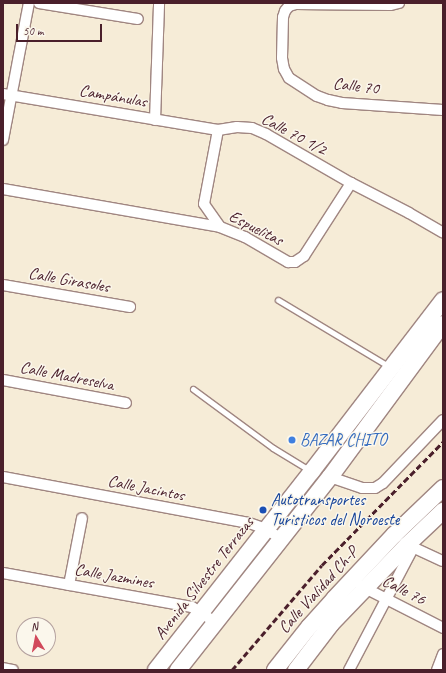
<!DOCTYPE html>
<meta charset="utf-8">
<style>
body{margin:0}
#map{position:relative;width:446px;height:673px;overflow:hidden;background:#f6ecd7;font-family:Caveat,sans-serif}
div>[style]{position:absolute}
.roads{filter:drop-shadow(1px 0 #a08681) drop-shadow(-1px 0 #a08681) drop-shadow(0 1px #a08681) drop-shadow(0 -1px #a08681)}
.lane>*{height:5px;margin:-2.5px;padding:0 2.5px;transform-origin:2.5px;border-radius:2.5px;background:#fff}
.street>*{height:10px;margin:-5px;padding:0 5px;transform-origin:5px;border-radius:5px;background:#fff}
.primary>*{height:16px;margin:-8px;padding:0 8px;transform-origin:8px;border-radius:8px;background:#fff}
.rail>*{height:3px;margin-top:-1.5px;transform-origin:0;background:repeating-linear-gradient(90deg,#4a1f2b 0 6px,transparent 0 9px)}
.dots>*{width:11px;height:11px;translate:-50% -50%;box-sizing:border-box;border:2px solid #fbf7ec;border-radius:50%}
span{translate:-50% -50%;white-space:nowrap;text-align:center;line-height:1.15;-webkit-text-stroke:3px #fbf7ec;paint-order:stroke}
.street-label{font-size:17px;color:#4a1f2b}
.shop-label{font-size:17px;color:#366cbe}
.left{translate:0 -50%;text-align:left}
.transit-label{font-size:17px;color:#164399}
.frame{position:absolute;inset:0;border:4px solid #4a1f2b;pointer-events:none}
.north{position:absolute;left:16px;top:617px;width:40px;height:40px;box-sizing:border-box;background:#fbf7ec;border:1px solid #b4a19f;border-radius:50%;rotate:350deg;font-size:11px;font-weight:700;line-height:16px;text-align:center;color:#4a1f2b}
.north::after{content:'';display:block;margin:auto;width:14px;height:18px;background:#d1495b;clip-path:polygon(50% 0,100% 100%,50% 72%,0 100%)}
.scale{position:absolute;left:16px;top:24px;width:86px;height:18px;box-sizing:border-box;border:2px solid #4a1f2b;border-top:0;padding-left:5px;font-size:12px;line-height:14px;white-space:nowrap;color:#4a1f2b;-webkit-text-stroke:3px #fbf7ec;paint-order:stroke}
</style>
<div id="map">
<div class="roads">
<div class="lane">
<i style="left:278px;top:300px;width:131px;rotate:30.9deg"></i>
<i style="left:193px;top:389px;width:99px;rotate:36.4deg"></i>
<i style="left:273px;top:448px;width:42px;rotate:31.4deg"></i>
</div>
<div class="street">
<i style="left:39px;top:3px;width:100px;rotate:9.2deg"></i>
<i style="left:399px;top:3px;width:9px;rotate:167deg"></i>
<i style="left:390px;top:5px;width:94px;rotate:-179.4deg"></i>
<i style="left:296px;top:4px;width:7px;rotate:164deg"></i>
<i style="left:289px;top:6px;width:6px;rotate:129deg"></i>
<i style="left:285px;top:11px;width:6px;rotate:108deg"></i>
<i style="left:283px;top:17px;width:41px;rotate:91.4deg"></i>
<i style="left:282px;top:58px;width:11px;rotate:80deg"></i>
<i style="left:284px;top:69px;width:10px;rotate:61deg"></i>
<i style="left:289px;top:78px;width:33px;rotate:33deg"></i>
<i style="left:317px;top:96px;width:12px;rotate:20deg"></i>
<i style="left:328px;top:100px;width:14px;rotate:12deg"></i>
<i style="left:342px;top:103px;width:101px;rotate:4deg"></i>
<i style="left:3px;top:94px;width:218px;rotate:9.5deg"></i>
<i style="left:218px;top:130px;width:19px;rotate:-9deg"></i>
<i style="left:237px;top:127px;width:15px;rotate:4deg"></i>
<i style="left:252px;top:128px;width:15px;rotate:23deg"></i>
<i style="left:266px;top:134px;width:98px;rotate:30deg"></i>
<i style="left:351px;top:183px;width:65px;rotate:27.3deg"></i>
<i style="left:409px;top:213px;width:39px;rotate:30deg"></i>
<i style="left:155px;top:120px;width:117px;rotate:-88deg"></i>
<i style="left:218px;top:130px;width:75px;rotate:100.7deg"></i>
<i style="left:204px;top:204px;width:28px;rotate:55deg"></i>
<i style="left:3px;top:140px;width:139px;rotate:-79.3deg"></i>
<i style="left:3px;top:189px;width:220px;rotate:9.9deg"></i>
<i style="left:220px;top:227px;width:27px;rotate:22deg"></i>
<i style="left:245px;top:237px;width:50px;rotate:30.2deg"></i>
<i style="left:288px;top:262px;width:7px"></i>
<i style="left:295px;top:262px;width:11px;rotate:-34deg"></i>
<i style="left:304px;top:256px;width:87px;rotate:-57.2deg"></i>
<i style="left:3px;top:285px;width:129px;rotate:9.8deg"></i>
<i style="left:3px;top:380px;width:125px;rotate:10.6deg"></i>
<i style="left:3px;top:477px;width:250px;rotate:10.6deg"></i>
<i style="left:249px;top:523px;width:18px;rotate:19deg"></i>
<i style="left:266px;top:529px;width:17px;rotate:33deg"></i>
<i style="left:330px;top:477px;width:34px;rotate:19deg"></i>
<i style="left:362px;top:488px;width:13px"></i>
<i style="left:375px;top:488px;width:9px;rotate:-32deg"></i>
<i style="left:383px;top:483px;width:87px;rotate:-46.4deg"></i>
<i style="left:408px;top:545px;width:38px;rotate:25deg"></i>
<i style="left:3px;top:573px;width:192px;rotate:10.2deg"></i>
<i style="left:192px;top:607px;width:27px;rotate:33deg"></i>
<i style="left:69px;top:585px;width:68px;rotate:-79deg"></i>
<i style="left:361px;top:586px;width:92px;rotate:27.1deg"></i>
<i style="left:3px;top:668px;width:10px;rotate:11deg"></i>
<i style="left:349px;top:670px;width:138px;rotate:-62.3deg"></i>
<i style="left:437px;top:670px;width:17px;rotate:-69deg"></i>
</div>
<div class="primary">
<i style="left:156px;top:670px;width:253px;rotate:-51.9deg"></i>
<i style="left:312px;top:471px;width:215px;rotate:-52.5deg"></i>
<i style="left:178px;top:670px;width:246px;rotate:-51.8deg"></i>
<i style="left:330px;top:477px;width:190px;rotate:-53.6deg"></i>
<i style="left:275px;top:670px;width:55px;rotate:-51.7deg"></i>
<i style="left:309px;top:627px;width:38px;rotate:-48deg"></i>
<i style="left:334px;top:599px;width:88px;rotate:-46.8deg"></i>
<i style="left:394px;top:535px;width:68px;rotate:-43.8deg"></i>
<i style="left:296px;top:670px;width:58px;rotate:-52.7deg"></i>
<i style="left:331px;top:624px;width:110px;rotate:-46.1deg"></i>
<i style="left:407px;top:545px;width:50px;rotate:-43.4deg"></i>
</div>
</div>
<div class="rail">
<i style="left:232px;top:670px;width:138px;rotate:-49.4deg"></i>
<i style="left:322px;top:565px;width:173px;rotate:-45.5deg"></i>
</div>
<div class="dots">
<i style="left:292px;top:440px;background:#3f7fe0"></i>
<i style="left:263px;top:510px;background:#1a4fb4"></i>
</div>
<div class="street-label">
<span style="left:356px;top:86px;rotate:7deg">Calle 70</span>
<span style="left:113px;top:96px;rotate:10deg">Campánulas</span>
<span style="left:294px;top:134px;rotate:28deg">Calle 70 1/2</span>
<span style="left:256px;top:228px;rotate:27deg">Espuelitas</span>
<span style="left:69px;top:280px;rotate:10deg">Calle Girasoles</span>
<span style="left:67px;top:376px;rotate:11deg">Calle Madreselva</span>
<span style="left:146px;top:488px;rotate:11deg">Calle Jacintos</span>
<span style="left:114px;top:576px;rotate:10deg">Calle Jazmines</span>
<span style="left:204px;top:578px;rotate:-52deg">Avenida Silvestre Terrazas</span>
<span style="left:318px;top:590px;rotate:-48deg">Calle Vialidad Ch-P</span>
<span style="left:404px;top:590px;rotate:27deg">Calle 76</span>
</div>
<div class="shop-label">
<span class="left" style="left:300px;top:440px">BAZAR CHITO</span>
</div>
<div class="transit-label">
<span class="left" style="left:271px;top:510px">Autotransportes<br>Turisticos del Noroeste</span>
</div>
<div class="frame"></div>
<div class="north">N</div>
<div class="scale">50 m</div>
</div>
